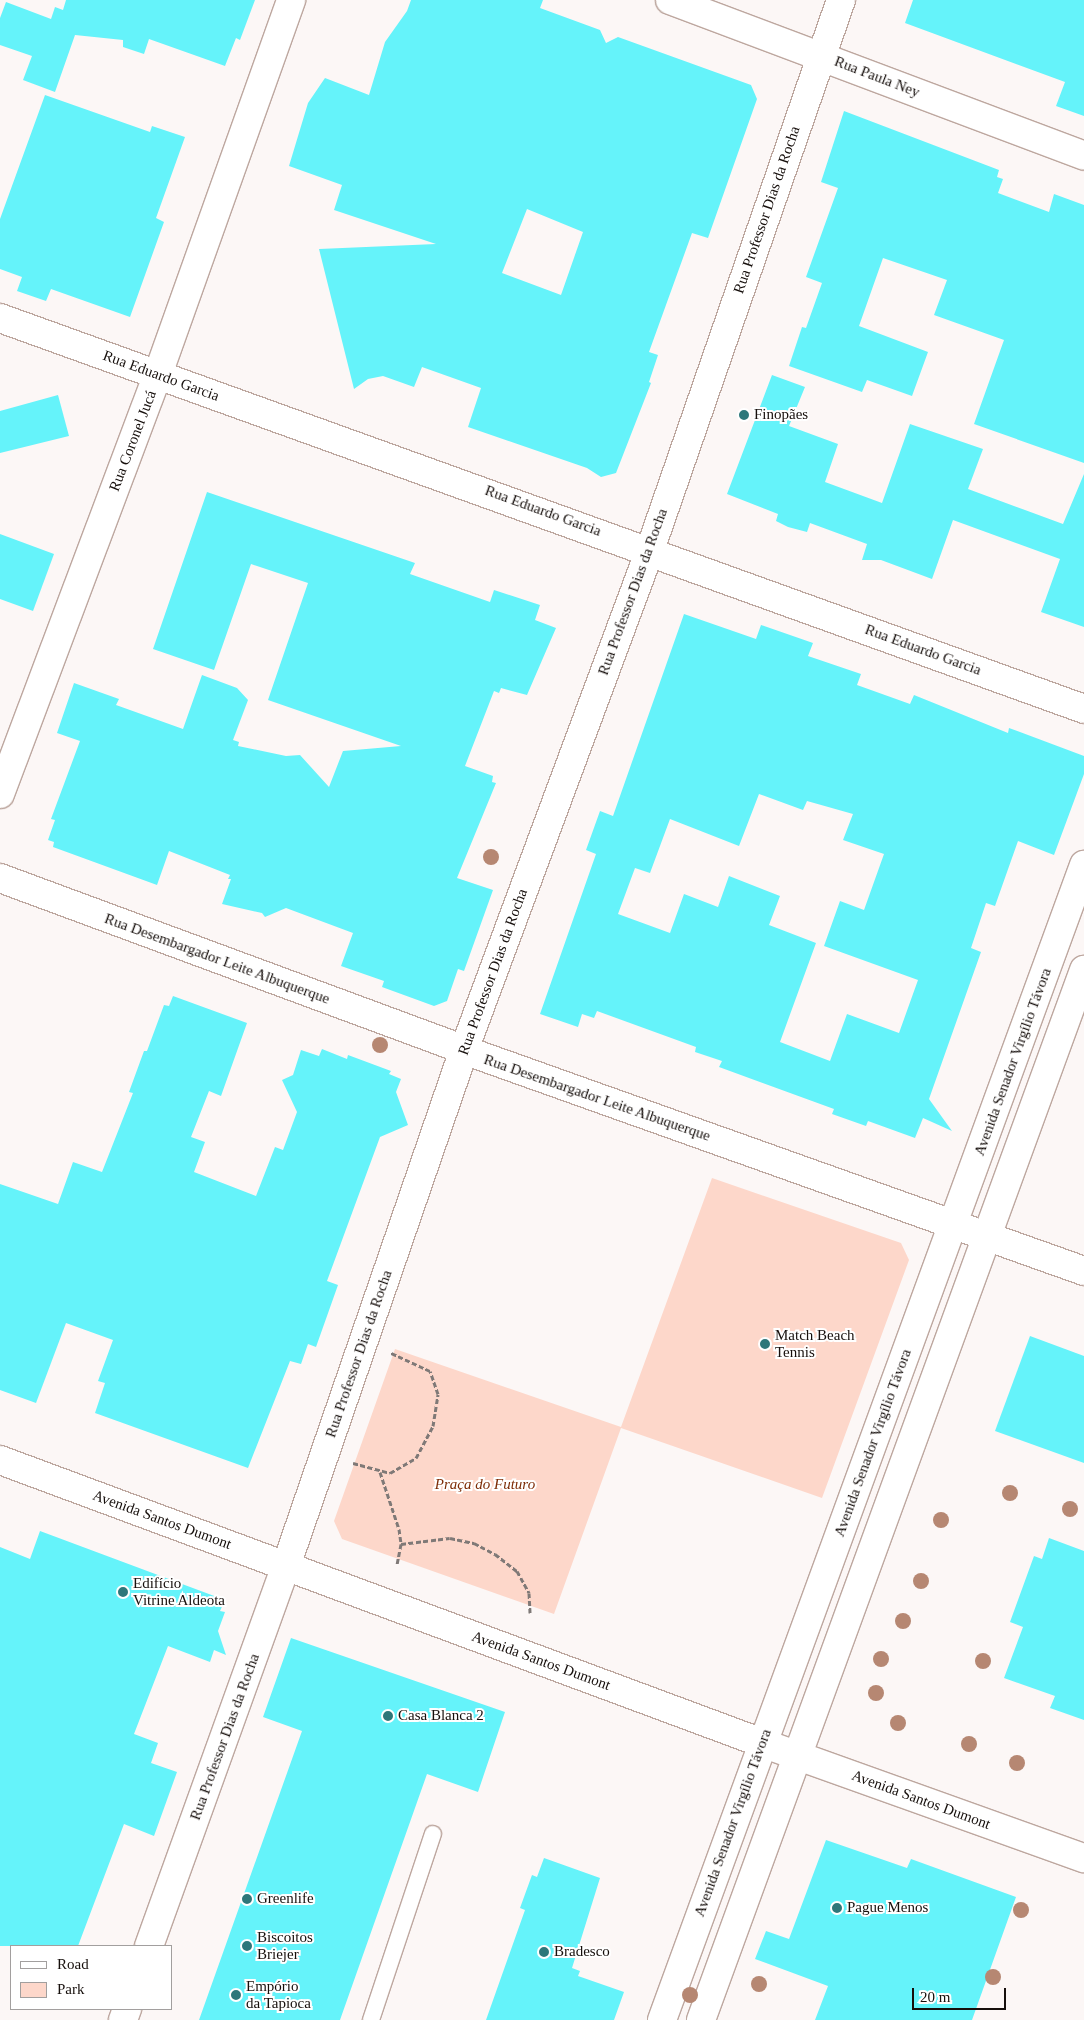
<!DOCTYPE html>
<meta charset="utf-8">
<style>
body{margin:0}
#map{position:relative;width:1084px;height:2020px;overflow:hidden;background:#fcf7f6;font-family:Georgia,serif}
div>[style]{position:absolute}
.green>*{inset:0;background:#fdd7ca}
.building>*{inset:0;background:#65f3fa}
.path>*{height:3px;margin-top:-1.5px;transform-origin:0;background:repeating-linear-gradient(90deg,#7f7977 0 5px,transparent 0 7.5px)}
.roads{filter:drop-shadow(1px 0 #bda79f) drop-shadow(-1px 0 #bda79f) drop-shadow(0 1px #bda79f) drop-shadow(0 -1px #bda79f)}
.lane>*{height:16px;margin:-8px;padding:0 8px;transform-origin:8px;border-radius:8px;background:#fff}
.street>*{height:28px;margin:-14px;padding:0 14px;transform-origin:14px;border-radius:14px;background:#fff}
.secondary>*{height:28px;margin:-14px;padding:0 14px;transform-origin:14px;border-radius:14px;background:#fff}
.primary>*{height:28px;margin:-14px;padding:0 14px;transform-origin:14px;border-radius:14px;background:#fff}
.trees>*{width:16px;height:16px;margin:-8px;border-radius:50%;background:#b68772}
.dots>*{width:14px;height:14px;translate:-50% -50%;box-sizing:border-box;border:2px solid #fff;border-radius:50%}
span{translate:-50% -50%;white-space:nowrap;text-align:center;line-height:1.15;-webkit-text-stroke:4px #fff;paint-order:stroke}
.street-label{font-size:15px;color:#160f0c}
.poi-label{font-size:15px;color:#160f0c}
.left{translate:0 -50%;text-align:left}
.park-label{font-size:15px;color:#7d2c06;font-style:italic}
.legend{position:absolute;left:10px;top:1945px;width:162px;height:65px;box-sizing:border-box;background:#fff;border:1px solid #a29f9e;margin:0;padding:6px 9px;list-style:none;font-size:15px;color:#160f0c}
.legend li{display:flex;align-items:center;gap:10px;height:25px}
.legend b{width:25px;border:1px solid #a29f9e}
.scale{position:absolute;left:912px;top:1988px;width:94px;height:22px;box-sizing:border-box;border:2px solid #160f0c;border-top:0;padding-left:6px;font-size:15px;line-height:18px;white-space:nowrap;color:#160f0c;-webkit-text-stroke:4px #fff;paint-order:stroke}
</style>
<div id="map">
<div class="green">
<i style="clip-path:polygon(712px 1178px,901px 1243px,909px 1260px,822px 1498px,621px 1428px,554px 1614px,342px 1539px,334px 1521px,395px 1349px,621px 1427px)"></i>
</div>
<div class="building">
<i style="clip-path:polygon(66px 0,255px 0,240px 40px,236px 38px,225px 66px,149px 39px,144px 54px,123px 47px,123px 40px,75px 35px,55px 92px,23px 80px,32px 56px,0 45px,0 18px,6px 2px,51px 19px,55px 7px,63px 10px)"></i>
<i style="clip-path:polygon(evenodd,411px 0,543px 0,540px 8px,600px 30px,606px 43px,618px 37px,751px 85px,757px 99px,708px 238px,692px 233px,649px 352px,658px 355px,649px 382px,651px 383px,616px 473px,601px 477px,587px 468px,468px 427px,481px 388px,422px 367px,414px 387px,383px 376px,368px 379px,354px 389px,319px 249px,436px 244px,334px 210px,342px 185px,289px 166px,308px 103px,325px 78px,369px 95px,385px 42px,407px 11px,411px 0,527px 209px,583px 232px,561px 295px,502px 273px,527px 209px)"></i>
<i style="clip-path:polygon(913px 0,1084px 0,1084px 116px,1056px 106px,1065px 82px,905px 23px)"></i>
<i style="clip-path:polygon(45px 95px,150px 132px,152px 126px,185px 137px,156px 218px,164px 222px,130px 317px,51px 289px,46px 301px,17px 291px,22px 277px,0 269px,0 219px)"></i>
<i style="clip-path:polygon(844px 111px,999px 170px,997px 177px,1003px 179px,998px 193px,1049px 212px,1054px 194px,1084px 205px,1084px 463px,974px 424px,1004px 340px,934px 315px,947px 280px,883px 258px,859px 326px,928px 352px,912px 396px,867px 380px,862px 392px,789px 366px,802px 327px,806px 328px,822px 283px,806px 277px,838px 188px,821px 182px)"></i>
<i style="clip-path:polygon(772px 375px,805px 387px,789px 426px,838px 444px,825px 482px,882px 503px,910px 424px,983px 449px,968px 489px,1063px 524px,1084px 474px,1084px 627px,1041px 612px,1060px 559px,953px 520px,932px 579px,881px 560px,862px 560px,867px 544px,810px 523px,807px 532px,788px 527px,776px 521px,778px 514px,727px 494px)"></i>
<i style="clip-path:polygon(58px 395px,69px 436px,0 453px,0 411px)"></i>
<i style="clip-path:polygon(207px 492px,415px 563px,410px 574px,490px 602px,494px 590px,540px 605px,535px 620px,556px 628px,527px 695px,501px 688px,499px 693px,494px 691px,465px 766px,493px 776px,492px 782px,496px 783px,457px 878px,493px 890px,464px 971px,458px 969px,447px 1001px,434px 1006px,382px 987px,384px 981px,341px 966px,353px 933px,286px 908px,265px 917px,262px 913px,222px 904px,231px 879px,228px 879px,230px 875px,169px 851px,157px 885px,53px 847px,54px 842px,48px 840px,55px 820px,51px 819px,80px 741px,57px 733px,74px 683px,119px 699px,116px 705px,183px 729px,202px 675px,237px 688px,248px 700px,233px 740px,239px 742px,238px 746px,286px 756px,300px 755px,329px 787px,343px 751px,401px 746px,268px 700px,308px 583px,251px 564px,214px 670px,153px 649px)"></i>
<i style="clip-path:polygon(0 534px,54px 554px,33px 611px,0 599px)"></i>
<i style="clip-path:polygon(evenodd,684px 614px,756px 639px,761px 625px,813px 643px,808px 656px,861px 674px,857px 685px,910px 704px,914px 695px,1008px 733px,1009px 728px,1084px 756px,1084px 774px,1054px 855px,1018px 841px,995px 906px,986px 903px,971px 948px,981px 952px,929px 1099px,952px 1131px,923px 1118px,915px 1138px,868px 1121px,866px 1126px,832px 1114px,834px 1109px,719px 1067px,722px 1061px,695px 1052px,696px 1047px,597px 1011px,594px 1018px,582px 1014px,578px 1027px,540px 1014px,596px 854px,586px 850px,600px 811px,613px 816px,684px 614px,759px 794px,803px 810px,807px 801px,853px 814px,843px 840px,884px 854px,864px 910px,840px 901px,824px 946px,918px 980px,899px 1033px,847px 1014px,830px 1061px,780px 1042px,816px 943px,769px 925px,780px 896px,729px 876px,718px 907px,684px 894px,670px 933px,618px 914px,635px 868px,650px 873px,670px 819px,739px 846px,759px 794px)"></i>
<i style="clip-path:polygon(173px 996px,247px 1023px,221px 1096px,209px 1091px,191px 1137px,205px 1142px,194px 1172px,256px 1196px,275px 1147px,283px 1150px,297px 1112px,282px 1080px,293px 1075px,301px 1050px,319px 1056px,322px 1049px,347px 1059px,348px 1055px,391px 1071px,389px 1074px,401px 1079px,396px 1092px,408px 1125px,380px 1137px,327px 1281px,338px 1285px,316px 1347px,308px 1344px,301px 1364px,290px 1361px,248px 1468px,95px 1413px,105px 1383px,98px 1381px,113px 1340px,66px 1323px,36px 1403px,0 1390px,0 1184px,58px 1204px,73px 1162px,102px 1172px,133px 1093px,129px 1092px,144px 1051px,147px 1051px,164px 1005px,169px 1006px)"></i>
<i style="clip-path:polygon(1030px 1336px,1084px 1356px,1084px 1463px,995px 1431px)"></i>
<i style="clip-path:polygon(40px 1531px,225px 1600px,220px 1611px,225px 1612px,218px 1631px,226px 1655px,214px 1650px,210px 1662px,168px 1646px,134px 1734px,158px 1743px,151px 1763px,177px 1772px,154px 1836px,124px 1824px,78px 1946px,0 1946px,0 1547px,30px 1559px)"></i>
<i style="clip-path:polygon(1049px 1538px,1084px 1551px,1084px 1720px,1050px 1708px,1055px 1696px,1004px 1678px,1023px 1627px,1010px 1622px,1034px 1556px,1042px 1559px)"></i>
<i style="clip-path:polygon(291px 1638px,505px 1712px,478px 1792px,427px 1774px,340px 2020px,199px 2020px,302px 1731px,263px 1717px)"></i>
<i style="clip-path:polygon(826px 1840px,907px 1868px,911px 1859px,1016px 1897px,972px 2020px,815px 2020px,828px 1986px,755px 1959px,766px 1931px,789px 1939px)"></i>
<i style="clip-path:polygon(544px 1858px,600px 1878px,572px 1968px,580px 1971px,578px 1976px,624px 1992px,614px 2020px,486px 2020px,525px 1910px,520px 1908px,532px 1875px,537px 1877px)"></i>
</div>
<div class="path">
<i style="left:353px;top:1463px;width:38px;rotate:15deg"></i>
<i style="left:390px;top:1473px;width:30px;rotate:-30deg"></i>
<i style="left:416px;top:1458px;width:36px;rotate:-62deg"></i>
<i style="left:433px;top:1426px;width:32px;rotate:-81deg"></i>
<i style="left:438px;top:1394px;width:24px;rotate:-109deg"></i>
<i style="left:430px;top:1371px;width:43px;rotate:-155.2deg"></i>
<i style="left:380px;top:1472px;width:60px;rotate:71.6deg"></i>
<i style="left:399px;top:1529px;width:15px;rotate:82deg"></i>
<i style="left:401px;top:1544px;width:21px;rotate:101deg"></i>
<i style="left:401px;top:1544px;width:49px;rotate:-7deg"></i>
<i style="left:450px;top:1538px;width:25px;rotate:12deg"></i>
<i style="left:474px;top:1543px;width:24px;rotate:28deg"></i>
<i style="left:495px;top:1554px;width:28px;rotate:38deg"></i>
<i style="left:517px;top:1571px;width:25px;rotate:61deg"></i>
<i style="left:529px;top:1593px;width:20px;rotate:87deg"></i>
</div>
<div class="roads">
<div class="lane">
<i style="left:371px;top:2020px;width:196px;rotate:-71.6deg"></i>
</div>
<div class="street">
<i style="left:670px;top:0;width:442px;rotate:20.6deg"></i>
<i style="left:0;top:794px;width:449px;rotate:-69.4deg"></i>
<i style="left:158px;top:374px;width:397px;rotate:-70.4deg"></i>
<i style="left:0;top:878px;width:495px;rotate:20.3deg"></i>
<i style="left:464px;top:1050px;width:658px;rotate:19.62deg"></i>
<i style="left:149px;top:1946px;width:404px;rotate:-70.2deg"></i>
<i style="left:286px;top:1566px;width:546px;rotate:-70.97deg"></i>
<i style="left:464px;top:1050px;width:533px;rotate:-69.59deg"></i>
<i style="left:650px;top:550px;width:582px;rotate:-70.85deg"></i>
<i style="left:123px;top:2020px;width:12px;rotate:-70deg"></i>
</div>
<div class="secondary">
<i style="left:0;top:318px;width:1152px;rotate:19.83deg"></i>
</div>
<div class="primary">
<i style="left:0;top:1460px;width:813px;rotate:20.37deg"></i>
<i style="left:762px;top:1743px;width:342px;rotate:19.7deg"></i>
<i style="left:662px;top:2020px;width:1230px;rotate:-69.93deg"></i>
<i style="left:701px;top:2020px;width:1118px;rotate:-69.96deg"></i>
</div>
</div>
<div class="trees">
<i style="left:491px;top:857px"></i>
<i style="left:380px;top:1045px"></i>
<i style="left:1010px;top:1493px"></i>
<i style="left:1070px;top:1509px"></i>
<i style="left:941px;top:1520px"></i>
<i style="left:921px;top:1581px"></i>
<i style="left:903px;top:1621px"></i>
<i style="left:881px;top:1659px"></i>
<i style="left:983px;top:1661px"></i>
<i style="left:876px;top:1693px"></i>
<i style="left:898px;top:1723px"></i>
<i style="left:969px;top:1744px"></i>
<i style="left:1017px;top:1763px"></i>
<i style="left:1021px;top:1910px"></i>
<i style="left:993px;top:1977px"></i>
<i style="left:759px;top:1984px"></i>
<i style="left:690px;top:1995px"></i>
</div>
<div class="dots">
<i style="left:744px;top:415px;background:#2d777a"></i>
<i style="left:765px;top:1344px;background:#2d777a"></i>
<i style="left:123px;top:1592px;background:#2d777a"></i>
<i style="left:388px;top:1716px;background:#2d777a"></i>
<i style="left:247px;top:1899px;background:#2d777a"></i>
<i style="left:837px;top:1908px;background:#2d777a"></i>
<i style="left:247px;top:1946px;background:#2d777a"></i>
<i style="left:544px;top:1952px;background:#2d777a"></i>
<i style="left:236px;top:1995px;background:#2d777a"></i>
</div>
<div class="street-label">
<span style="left:877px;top:77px;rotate:21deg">Rua Paula Ney</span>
<span style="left:767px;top:210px;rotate:-71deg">Rua Professor Dias da Rocha</span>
<span style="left:161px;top:376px;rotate:20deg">Rua Eduardo Garcia</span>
<span style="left:133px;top:441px;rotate:-69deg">Rua Coronel Jucá</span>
<span style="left:543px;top:511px;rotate:20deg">Rua Eduardo Garcia</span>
<span style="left:633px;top:592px;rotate:-70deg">Rua Professor Dias da Rocha</span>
<span style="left:923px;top:650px;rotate:20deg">Rua Eduardo Garcia</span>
<span style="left:217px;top:959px;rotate:20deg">Rua Desembargador Leite Albuquerque</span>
<span style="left:493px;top:972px;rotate:-70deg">Rua Professor Dias da Rocha</span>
<span style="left:1013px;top:1062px;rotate:-70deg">Avenida Senador Virgílio Távora</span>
<span style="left:597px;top:1098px;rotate:19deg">Rua Desembargador Leite Albuquerque</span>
<span style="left:359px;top:1354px;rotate:-71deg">Rua Professor Dias da Rocha</span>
<span style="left:873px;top:1443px;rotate:-70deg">Avenida Senador Virgílio Távora</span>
<span style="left:162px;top:1520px;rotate:20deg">Avenida Santos Dumont</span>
<span style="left:541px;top:1661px;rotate:20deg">Avenida Santos Dumont</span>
<span style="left:225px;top:1737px;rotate:-70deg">Rua Professor Dias da Rocha</span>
<span style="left:921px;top:1800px;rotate:20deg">Avenida Santos Dumont</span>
<span style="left:733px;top:1823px;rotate:-70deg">Avenida Senador Virgílio Távora</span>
</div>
<div class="poi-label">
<span class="left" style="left:754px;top:415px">Finopães</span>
<span class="left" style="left:775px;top:1344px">Match Beach<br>Tennis</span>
<span class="left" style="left:133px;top:1592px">Edifício<br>Vitrine Aldeota</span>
<span class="left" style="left:398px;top:1716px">Casa Blanca 2</span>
<span class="left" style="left:257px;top:1899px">Greenlife</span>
<span class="left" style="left:847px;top:1908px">Pague Menos</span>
<span class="left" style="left:257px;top:1946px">Biscoitos<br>Briejer</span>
<span class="left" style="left:554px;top:1952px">Bradesco</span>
<span class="left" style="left:246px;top:1995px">Empório<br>da Tapioca</span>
</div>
<div class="park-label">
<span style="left:485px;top:1485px">Praça do Futuro</span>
</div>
<ul class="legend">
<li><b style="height:6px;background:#fff"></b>Road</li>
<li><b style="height:14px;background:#fdd7ca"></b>Park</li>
</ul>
<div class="scale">20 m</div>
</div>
